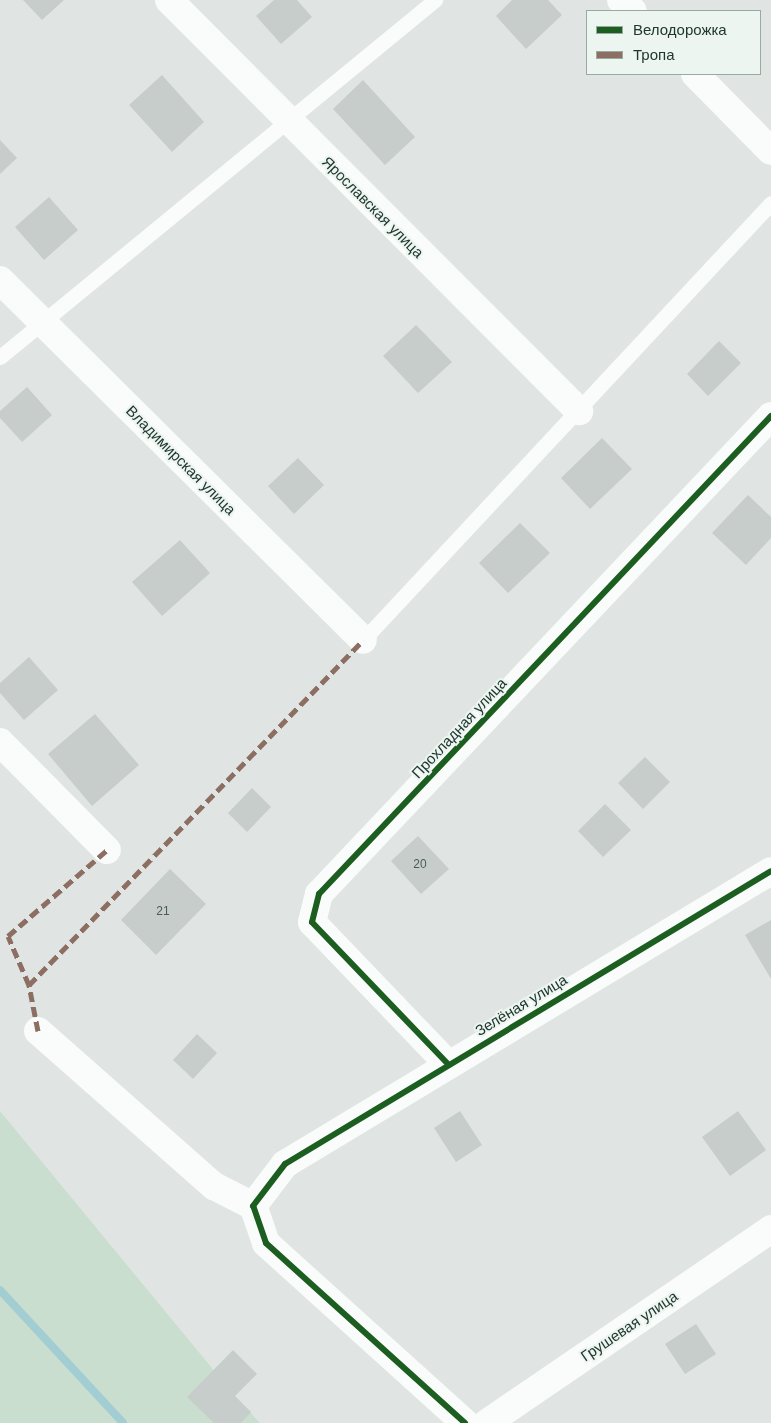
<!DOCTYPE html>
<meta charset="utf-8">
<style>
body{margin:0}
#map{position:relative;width:771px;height:1423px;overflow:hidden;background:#e0e5e3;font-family:Arial,sans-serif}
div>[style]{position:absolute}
.green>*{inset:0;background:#c9decf}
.stream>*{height:8px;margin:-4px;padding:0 4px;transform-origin:4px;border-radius:4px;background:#a2cdd2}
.building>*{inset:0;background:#c7cdca}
.service>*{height:15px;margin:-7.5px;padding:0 7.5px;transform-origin:7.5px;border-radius:7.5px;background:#fafbfb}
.minor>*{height:28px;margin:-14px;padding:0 14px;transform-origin:14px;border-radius:14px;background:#fafbfb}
.quiet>*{height:5px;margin-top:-2.5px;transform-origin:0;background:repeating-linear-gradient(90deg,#8d6e63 0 10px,transparent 0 15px)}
.cycleway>*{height:6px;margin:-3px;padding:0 3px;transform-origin:3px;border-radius:3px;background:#1b5e20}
span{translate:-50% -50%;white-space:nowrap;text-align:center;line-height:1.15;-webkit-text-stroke:4px #edf5f1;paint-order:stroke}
.number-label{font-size:12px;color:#4a5d57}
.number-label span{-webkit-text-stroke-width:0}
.street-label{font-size:15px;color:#203730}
.legend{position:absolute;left:586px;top:10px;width:175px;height:65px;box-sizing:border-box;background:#edf5f1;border:1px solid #9ba9a4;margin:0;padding:6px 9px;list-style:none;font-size:15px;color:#203730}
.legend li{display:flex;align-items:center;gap:10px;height:25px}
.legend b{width:25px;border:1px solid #9ba9a4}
</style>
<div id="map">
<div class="green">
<i style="clip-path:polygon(0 1111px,235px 1396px,260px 1423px,0 1423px)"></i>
</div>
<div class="stream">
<i style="left:0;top:1290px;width:181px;rotate:47.2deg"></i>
</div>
<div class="building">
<i style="clip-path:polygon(23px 0,64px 0,42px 20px)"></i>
<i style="clip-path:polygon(274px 0,297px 0,312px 17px,281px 44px,256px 16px)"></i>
<i style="clip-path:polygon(512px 0,548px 0,562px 15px,526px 49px,496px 16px)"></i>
<i style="clip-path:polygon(162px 75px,204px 122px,172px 152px,129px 105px)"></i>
<i style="clip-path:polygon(363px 80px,415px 137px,385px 165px,333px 109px)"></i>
<i style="clip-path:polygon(0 140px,17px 158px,0 174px)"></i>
<i style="clip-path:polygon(49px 197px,78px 230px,44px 260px,15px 227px)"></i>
<i style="clip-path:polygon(416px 325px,452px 362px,418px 393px,383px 356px)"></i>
<i style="clip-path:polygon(719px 341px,741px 363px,708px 396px,687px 374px)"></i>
<i style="clip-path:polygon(27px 387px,52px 415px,22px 442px,0 418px,0 411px)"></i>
<i style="clip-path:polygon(602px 438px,632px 469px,590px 509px,561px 478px)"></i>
<i style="clip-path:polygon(298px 458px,324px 485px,294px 514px,268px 486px)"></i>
<i style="clip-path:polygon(748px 495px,771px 517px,771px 538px,746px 565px,712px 533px)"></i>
<i style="clip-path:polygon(520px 523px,550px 553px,508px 593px,479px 563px)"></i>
<i style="clip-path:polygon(180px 540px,210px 573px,162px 616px,132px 582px)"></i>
<i style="clip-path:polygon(29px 657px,58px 690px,24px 720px,0 693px,0 683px)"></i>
<i style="clip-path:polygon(95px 714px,139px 765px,92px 806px,48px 754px)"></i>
<i style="clip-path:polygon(645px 757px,670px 782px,643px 809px,618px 783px)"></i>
<i style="clip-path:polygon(252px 788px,271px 807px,247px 832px,228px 813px)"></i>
<i style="clip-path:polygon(605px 804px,631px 830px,603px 857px,578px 831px)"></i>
<i style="clip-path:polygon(418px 836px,449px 869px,421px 894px,391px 861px)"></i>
<i style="clip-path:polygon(170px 869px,206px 904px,156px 955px,121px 920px)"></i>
<i style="clip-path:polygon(771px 920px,771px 979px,745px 935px)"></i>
<i style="clip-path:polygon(197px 1034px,217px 1053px,193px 1079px,173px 1060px)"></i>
<i style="clip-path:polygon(460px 1111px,482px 1145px,456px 1162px,434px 1128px)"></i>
<i style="clip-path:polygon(738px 1111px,766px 1150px,730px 1176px,702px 1137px)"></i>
<i style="clip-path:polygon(696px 1324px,716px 1354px,685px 1374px,665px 1344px)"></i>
<i style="clip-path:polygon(233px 1350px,257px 1374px,235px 1396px,251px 1412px,241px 1423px,214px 1423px,187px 1397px)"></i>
</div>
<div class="service">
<i style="left:0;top:357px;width:563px;rotate:-39.38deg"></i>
<i style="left:363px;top:640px;width:598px;rotate:-46.97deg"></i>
</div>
<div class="minor">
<i style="left:169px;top:0;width:581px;rotate:45.07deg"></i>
<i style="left:621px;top:0;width:16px;rotate:43deg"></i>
<i style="left:695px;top:74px;width:108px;rotate:45.4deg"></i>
<i style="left:0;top:280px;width:511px;rotate:44.76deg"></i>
<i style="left:0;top:742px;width:152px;rotate:45.3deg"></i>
<i style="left:38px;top:1031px;width:235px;rotate:41.4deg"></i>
<i style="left:214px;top:1186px;width:44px;rotate:27.1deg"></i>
<i style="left:447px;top:1063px;width:195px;rotate:-133.8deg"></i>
<i style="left:312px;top:922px;width:29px;rotate:-76deg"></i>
<i style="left:319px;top:894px;width:658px;rotate:-46.6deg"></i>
<i style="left:465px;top:1423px;width:268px;rotate:-137.9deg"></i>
<i style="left:266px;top:1243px;width:39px;rotate:-109deg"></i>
<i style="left:253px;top:1206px;width:53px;rotate:-52.7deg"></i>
<i style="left:285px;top:1164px;width:567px;rotate:-31.08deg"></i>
<i style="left:487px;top:1423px;width:344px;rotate:-34.3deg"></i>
</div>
<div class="quiet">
<i style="left:29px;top:985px;width:480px;rotate:-45.9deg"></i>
<i style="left:38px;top:1031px;width:47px;rotate:-101.1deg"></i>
<i style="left:29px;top:985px;width:53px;rotate:-113.2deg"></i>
<i style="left:8px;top:936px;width:131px;rotate:-41deg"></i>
</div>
<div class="cycleway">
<i style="left:447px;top:1063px;width:195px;rotate:-133.8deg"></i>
<i style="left:312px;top:922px;width:29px;rotate:-76deg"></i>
<i style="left:319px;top:894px;width:658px;rotate:-46.6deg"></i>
<i style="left:465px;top:1423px;width:268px;rotate:-137.9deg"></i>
<i style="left:266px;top:1243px;width:39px;rotate:-109deg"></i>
<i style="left:253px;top:1206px;width:53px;rotate:-52.7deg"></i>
<i style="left:285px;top:1164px;width:567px;rotate:-31.08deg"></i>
</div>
<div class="number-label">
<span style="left:420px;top:865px">20</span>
<span style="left:163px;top:912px">21</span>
</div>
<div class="street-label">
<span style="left:373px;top:207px;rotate:45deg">Ярославская улица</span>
<span style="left:181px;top:460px;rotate:45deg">Владимирская улица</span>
<span style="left:459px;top:728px;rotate:-47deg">Прохладная улица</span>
<span style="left:521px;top:1005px;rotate:-31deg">Зелёная улица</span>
<span style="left:629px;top:1326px;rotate:-34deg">Грушевая улица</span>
</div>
<ul class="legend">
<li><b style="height:6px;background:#1b5e20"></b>Велодорожка</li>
<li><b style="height:6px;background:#8d6e63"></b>Тропа</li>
</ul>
</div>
